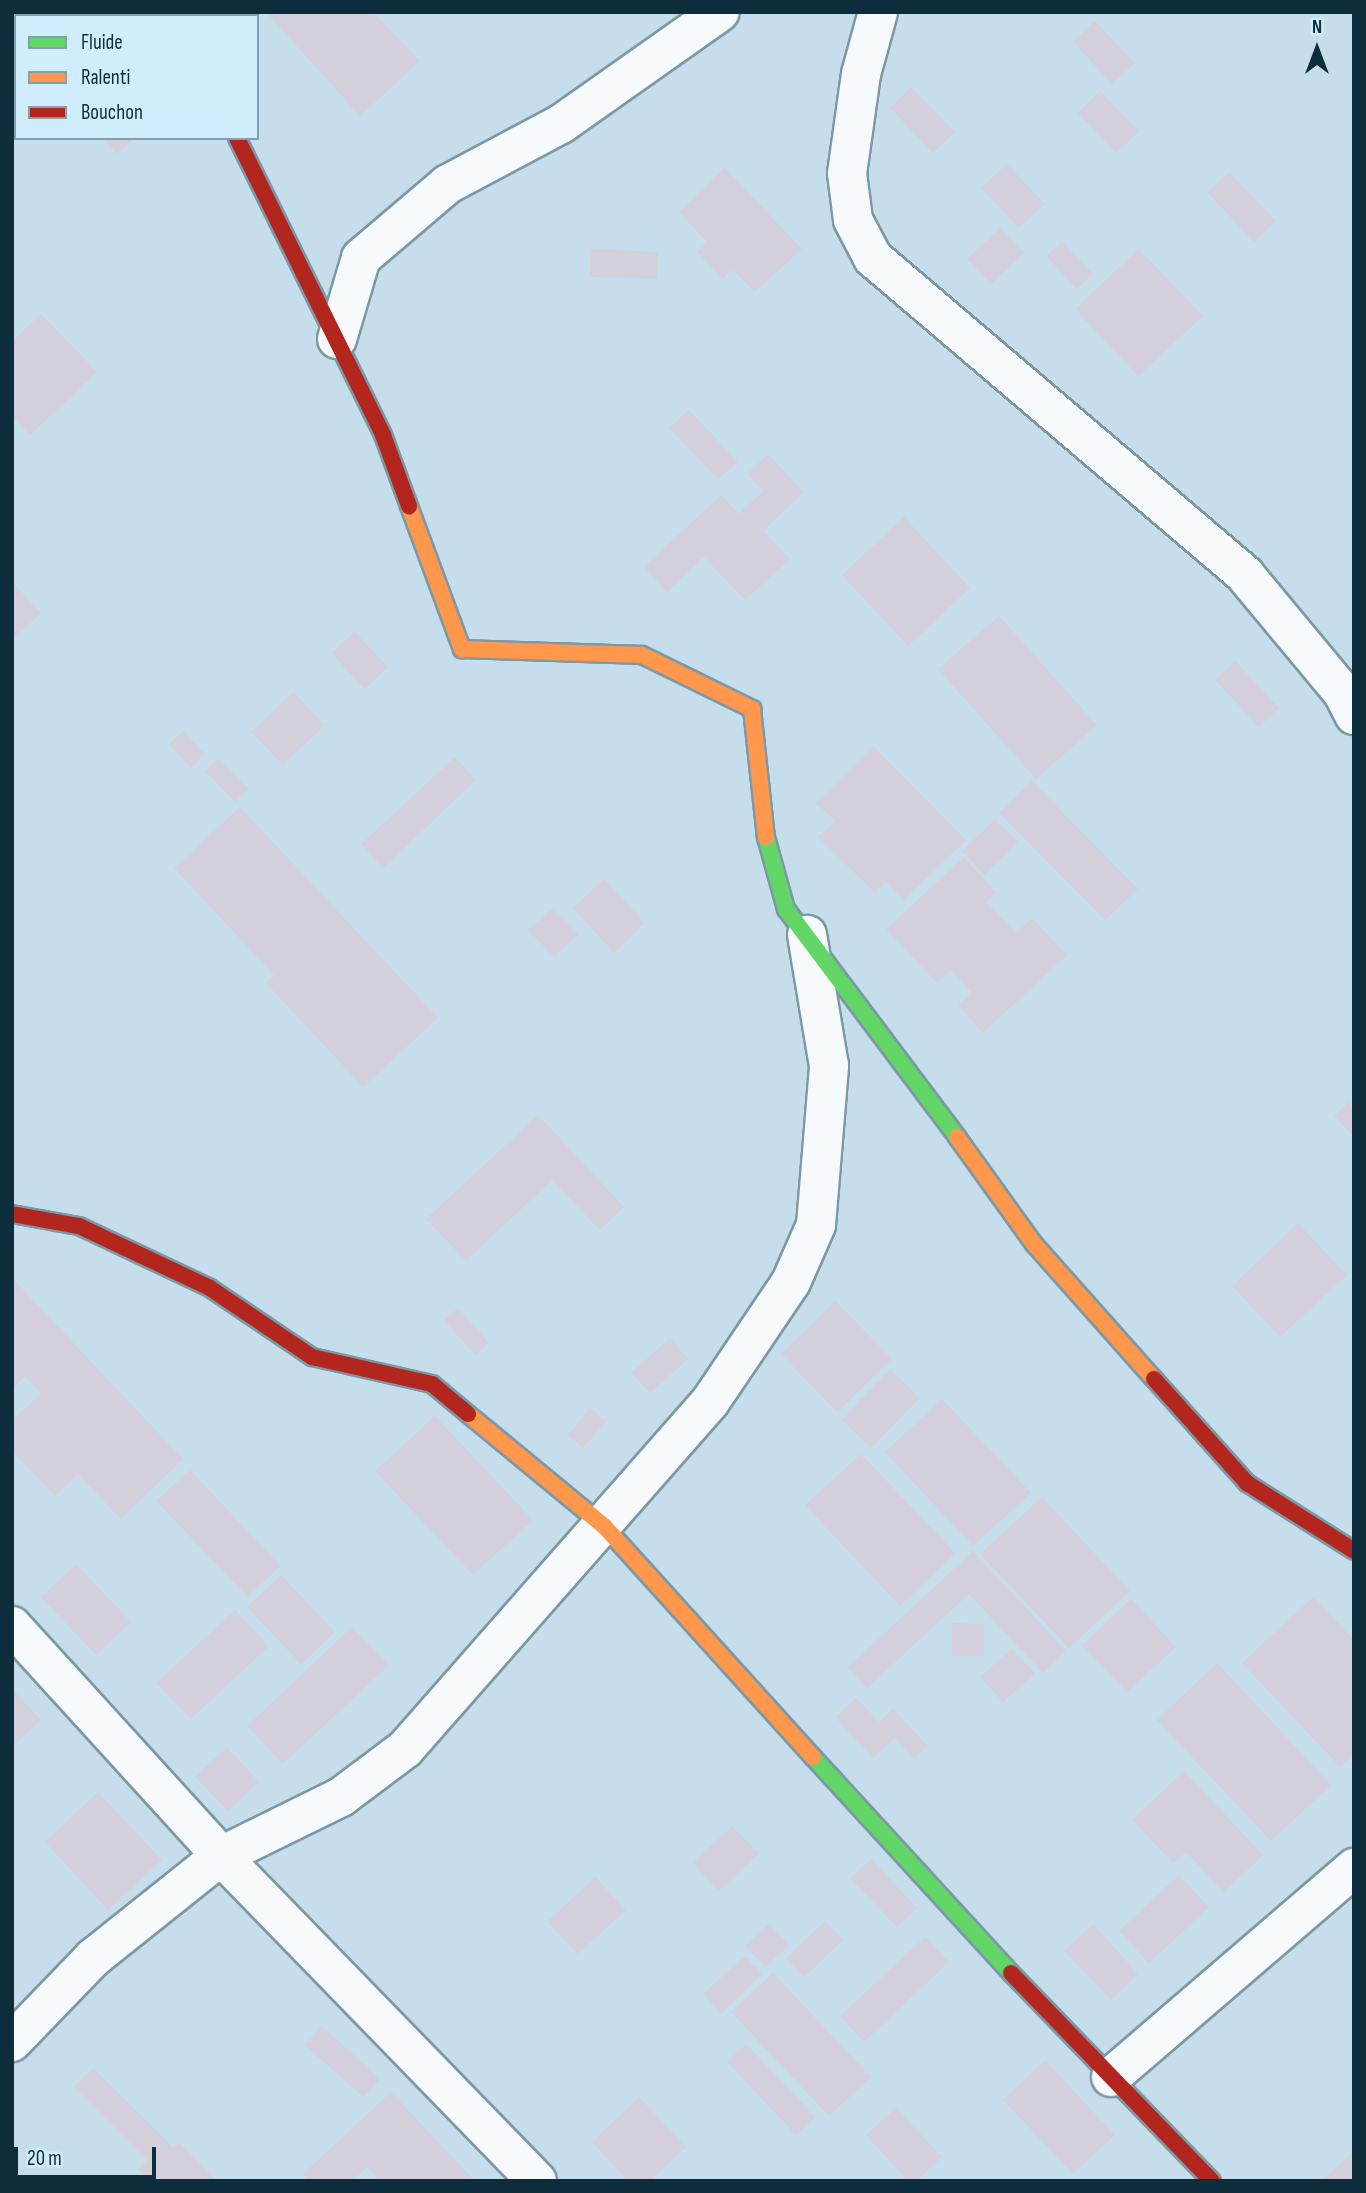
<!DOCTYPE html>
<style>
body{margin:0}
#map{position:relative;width:1366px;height:2193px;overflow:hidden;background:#c6deeb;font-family:"Sofia Sans Condensed",sans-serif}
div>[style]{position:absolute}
.building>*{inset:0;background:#d4d0dc}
.roads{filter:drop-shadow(2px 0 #7d98a5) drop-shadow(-2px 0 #7d98a5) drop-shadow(0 2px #7d98a5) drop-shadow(0 -2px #7d98a5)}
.street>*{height:38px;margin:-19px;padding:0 19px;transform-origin:19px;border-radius:19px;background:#f6fafc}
.fast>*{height:16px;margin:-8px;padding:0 8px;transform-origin:8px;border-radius:8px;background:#63d668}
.slow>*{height:16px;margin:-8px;padding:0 8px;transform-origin:8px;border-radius:8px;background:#ff974d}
.jam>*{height:16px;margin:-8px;padding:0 8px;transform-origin:8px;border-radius:8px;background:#b3261e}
span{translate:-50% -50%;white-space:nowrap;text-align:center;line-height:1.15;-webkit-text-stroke:5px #d0edfd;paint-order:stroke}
.frame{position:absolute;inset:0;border:14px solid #0d2d3c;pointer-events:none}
.legend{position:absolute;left:14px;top:14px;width:245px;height:126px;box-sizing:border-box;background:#d0edfd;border:2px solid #82a0b0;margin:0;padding:9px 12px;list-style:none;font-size:21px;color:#0d2d3c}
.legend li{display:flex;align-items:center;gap:14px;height:35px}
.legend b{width:35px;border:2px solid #82a0b0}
.north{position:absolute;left:1282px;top:14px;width:70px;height:70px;-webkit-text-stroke:5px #d0edfd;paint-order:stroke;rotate:0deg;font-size:19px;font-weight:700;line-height:28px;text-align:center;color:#0d2d3c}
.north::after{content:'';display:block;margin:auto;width:24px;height:32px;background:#0d2d3c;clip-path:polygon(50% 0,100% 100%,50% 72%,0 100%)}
.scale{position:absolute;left:14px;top:2147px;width:142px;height:32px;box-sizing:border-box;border:4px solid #0d2d3c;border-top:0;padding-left:9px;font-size:21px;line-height:24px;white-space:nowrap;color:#0d2d3c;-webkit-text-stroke:5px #d0edfd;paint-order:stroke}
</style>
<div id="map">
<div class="building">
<i style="clip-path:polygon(266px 12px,373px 12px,420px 61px,360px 116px)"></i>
<i style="clip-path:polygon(1095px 21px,1135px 63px,1112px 84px,1073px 42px)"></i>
<i style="clip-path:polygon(911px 87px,955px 132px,933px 153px,890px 108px)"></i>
<i style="clip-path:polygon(1100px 91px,1139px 131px,1116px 153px,1078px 113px)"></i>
<i style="clip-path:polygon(102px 138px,134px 138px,117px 154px)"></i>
<i style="clip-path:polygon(1007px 164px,1045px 204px,1019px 228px,981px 188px)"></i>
<i style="clip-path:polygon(725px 168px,802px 249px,755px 292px,733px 270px,723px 278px,697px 252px,707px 242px,679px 212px)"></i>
<i style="clip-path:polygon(1229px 172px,1276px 221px,1254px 242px,1207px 192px)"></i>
<i style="clip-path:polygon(1000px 228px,1024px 253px,991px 284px,967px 259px)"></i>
<i style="clip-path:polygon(1062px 242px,1093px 274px,1077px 289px,1046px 256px)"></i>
<i style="clip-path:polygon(590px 249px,658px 252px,657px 278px,590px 277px)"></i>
<i style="clip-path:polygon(1139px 249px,1203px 316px,1138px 376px,1075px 309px)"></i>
<i style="clip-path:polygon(41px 314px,97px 372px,30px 435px,12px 416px,12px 342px)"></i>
<i style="clip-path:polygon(689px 410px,738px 462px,718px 479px,669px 428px)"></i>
<i style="clip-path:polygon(768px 454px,804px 492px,763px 531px,790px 559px,745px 600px,704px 557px,667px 592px,644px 567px,721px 495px,739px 514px,763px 491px,747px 474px)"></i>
<i style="clip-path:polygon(904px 517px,970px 588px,908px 646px,842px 575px)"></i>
<i style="clip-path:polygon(12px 582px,41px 613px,12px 640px)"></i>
<i style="clip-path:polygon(999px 616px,1097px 725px,1036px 779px,938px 669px)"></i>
<i style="clip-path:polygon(355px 632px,388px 667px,365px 689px,331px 653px)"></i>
<i style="clip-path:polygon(1235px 661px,1279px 708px,1259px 727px,1215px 680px)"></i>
<i style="clip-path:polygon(293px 692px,325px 725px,283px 765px,251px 732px)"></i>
<i style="clip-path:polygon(183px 731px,205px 754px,191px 768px,169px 744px)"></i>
<i style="clip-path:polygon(873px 746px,966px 840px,904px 900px,886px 882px,875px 893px,818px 837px,835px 821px,816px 803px)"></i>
<i style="clip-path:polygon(455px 757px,476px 780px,383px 868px,361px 844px)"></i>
<i style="clip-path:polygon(218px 759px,248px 789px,235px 802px,205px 771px)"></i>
<i style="clip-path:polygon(1032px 781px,1138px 889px,1105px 920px,999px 813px)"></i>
<i style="clip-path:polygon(240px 807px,438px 1018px,363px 1087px,266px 983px,274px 975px,174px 868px)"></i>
<i style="clip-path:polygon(995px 819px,1018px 842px,984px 875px,962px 851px)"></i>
<i style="clip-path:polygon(964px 857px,997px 893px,986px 902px,1016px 933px,1032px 918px,1067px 955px,983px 1033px,958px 1005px,972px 993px,951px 970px,937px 983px,886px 929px)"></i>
<i style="clip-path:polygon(604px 879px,645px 923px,614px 953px,573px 908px)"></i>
<i style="clip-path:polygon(553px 908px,579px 934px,554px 957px,528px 930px)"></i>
<i style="clip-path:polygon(1349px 1102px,1354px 1108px,1354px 1137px,1334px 1116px)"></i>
<i style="clip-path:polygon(538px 1115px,624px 1207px,600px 1230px,552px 1180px,466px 1261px,426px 1219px)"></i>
<i style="clip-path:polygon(1298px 1223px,1347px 1275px,1280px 1337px,1232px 1286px)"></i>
<i style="clip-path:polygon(12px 1278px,183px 1459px,121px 1519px,78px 1474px,55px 1496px,12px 1451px,12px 1420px,41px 1394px,25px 1376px,12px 1389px)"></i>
<i style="clip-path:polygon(835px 1301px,892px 1359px,837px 1412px,781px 1354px)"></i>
<i style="clip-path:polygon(458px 1308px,489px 1343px,475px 1355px,444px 1320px)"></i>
<i style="clip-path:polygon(670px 1338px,688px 1359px,650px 1393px,631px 1373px)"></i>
<i style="clip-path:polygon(890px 1369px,920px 1398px,871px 1448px,842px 1420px)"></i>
<i style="clip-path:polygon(942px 1399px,1031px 1493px,973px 1546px,885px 1452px)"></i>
<i style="clip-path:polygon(590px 1408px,606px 1421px,583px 1448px,568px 1435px)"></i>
<i style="clip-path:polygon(435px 1416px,533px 1520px,473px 1575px,375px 1471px)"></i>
<i style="clip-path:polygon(861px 1454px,955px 1553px,900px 1606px,805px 1505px)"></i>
<i style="clip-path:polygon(190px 1470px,280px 1566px,248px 1597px,156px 1501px)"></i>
<i style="clip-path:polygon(1042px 1497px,1130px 1591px,1069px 1648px,980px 1554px)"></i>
<i style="clip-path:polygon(973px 1551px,1066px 1651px,1043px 1673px,969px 1594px,867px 1688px,848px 1667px)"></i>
<i style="clip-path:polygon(76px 1564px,131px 1622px,96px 1655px,41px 1597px)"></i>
<i style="clip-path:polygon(281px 1575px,335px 1632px,301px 1664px,247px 1607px)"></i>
<i style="clip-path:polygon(1313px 1597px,1354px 1640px,1354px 1754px,1340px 1767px,1242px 1663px)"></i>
<i style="clip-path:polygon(1131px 1599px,1176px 1647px,1127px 1692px,1082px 1645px)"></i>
<i style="clip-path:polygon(235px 1610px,269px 1646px,191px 1719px,156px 1683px)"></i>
<i style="clip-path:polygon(952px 1623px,984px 1624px,984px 1656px,952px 1656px)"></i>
<i style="clip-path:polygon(352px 1627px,389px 1665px,283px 1764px,247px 1726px)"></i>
<i style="clip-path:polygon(1012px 1649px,1035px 1673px,1003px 1702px,980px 1677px)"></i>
<i style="clip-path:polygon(1217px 1663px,1331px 1785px,1271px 1841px,1157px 1720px)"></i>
<i style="clip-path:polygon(12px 1689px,41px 1720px,12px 1747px)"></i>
<i style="clip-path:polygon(856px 1698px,879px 1722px,893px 1709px,928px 1746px,914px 1759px,895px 1738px,873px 1758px,835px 1717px)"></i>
<i style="clip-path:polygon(227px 1747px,259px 1782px,228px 1811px,195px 1777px)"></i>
<i style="clip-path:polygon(1184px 1771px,1263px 1855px,1224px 1892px,1186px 1852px,1173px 1863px,1132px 1820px)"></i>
<i style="clip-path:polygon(98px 1792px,162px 1860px,108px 1910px,45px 1842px)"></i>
<i style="clip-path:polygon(732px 1826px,759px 1853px,719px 1891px,693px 1863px)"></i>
<i style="clip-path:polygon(871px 1859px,917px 1908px,897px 1927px,850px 1878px)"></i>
<i style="clip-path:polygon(1179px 1875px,1209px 1907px,1149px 1963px,1119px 1931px)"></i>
<i style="clip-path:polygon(595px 1877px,626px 1910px,578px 1954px,547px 1922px)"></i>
<i style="clip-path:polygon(825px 1921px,843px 1940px,804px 1977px,786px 1958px)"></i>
<i style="clip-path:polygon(769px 1924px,789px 1945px,765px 1967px,745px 1946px)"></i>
<i style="clip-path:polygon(1093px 1924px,1138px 1974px,1111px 2000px,1064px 1951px)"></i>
<i style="clip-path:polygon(925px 1937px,949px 1962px,864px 2042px,840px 2016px)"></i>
<i style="clip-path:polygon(745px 1956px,762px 1974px,721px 2014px,703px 1994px)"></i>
<i style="clip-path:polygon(773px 1973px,871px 2077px,829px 2116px,731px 2012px)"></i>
<i style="clip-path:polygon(322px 2026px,380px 2079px,363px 2097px,305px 2045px)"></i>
<i style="clip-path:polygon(746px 2044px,815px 2117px,796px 2135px,727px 2062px)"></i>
<i style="clip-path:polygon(1045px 2060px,1115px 2135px,1073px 2174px,1003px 2100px)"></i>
<i style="clip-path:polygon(93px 2068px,173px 2147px,179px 2143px,217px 2181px,149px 2181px,138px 2169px,147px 2160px,74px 2087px)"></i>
<i style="clip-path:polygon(391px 2092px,475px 2181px,380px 2181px,367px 2167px,352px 2181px,309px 2181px,303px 2174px)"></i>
<i style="clip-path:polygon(639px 2097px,686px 2147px,650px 2181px,628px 2181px,592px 2142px)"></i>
<i style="clip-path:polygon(896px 2108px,942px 2157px,916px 2181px,908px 2181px,866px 2135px)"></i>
<i style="clip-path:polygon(1354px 2151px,1354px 2181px,1321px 2181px)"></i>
</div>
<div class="roads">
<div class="street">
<i style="left:63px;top:12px;width:10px;rotate:24deg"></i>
<i style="left:878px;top:12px;width:64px;rotate:105.3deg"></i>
<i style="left:861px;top:74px;width:100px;rotate:98deg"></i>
<i style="left:847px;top:173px;width:47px;rotate:82.7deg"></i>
<i style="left:853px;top:220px;width:43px;rotate:62.2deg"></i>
<i style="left:873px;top:258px;width:489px;rotate:40.4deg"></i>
<i style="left:1245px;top:575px;width:153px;rotate:50.3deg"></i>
<i style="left:1343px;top:693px;width:25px;rotate:63deg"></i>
<i style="left:337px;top:339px;width:84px;rotate:-73.5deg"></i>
<i style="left:361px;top:258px;width:114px;rotate:-40.4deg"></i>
<i style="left:448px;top:184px;width:128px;rotate:-28deg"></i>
<i style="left:561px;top:124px;width:194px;rotate:-35.2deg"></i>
<i style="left:12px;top:1626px;width:311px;rotate:47.7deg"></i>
<i style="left:221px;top:1856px;width:453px;rotate:45.8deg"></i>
<i style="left:12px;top:2042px;width:117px;rotate:-46deg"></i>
<i style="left:93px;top:1958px;width:164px;rotate:-38.6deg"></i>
<i style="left:221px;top:1856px;width:134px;rotate:-26.2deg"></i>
<i style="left:341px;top:1797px;width:80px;rotate:-36.9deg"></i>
<i style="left:405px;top:1749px;width:462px;rotate:-48.7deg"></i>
<i style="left:710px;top:1402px;width:145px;rotate:-56deg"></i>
<i style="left:791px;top:1282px;width:62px;rotate:-66.3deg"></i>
<i style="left:816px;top:1225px;width:160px;rotate:-85.3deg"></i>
<i style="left:829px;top:1066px;width:133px;rotate:-99.5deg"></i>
<i style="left:1111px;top:2077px;width:321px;rotate:-40.7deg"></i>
</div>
<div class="fast">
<i style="left:766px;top:837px;width:75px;rotate:74.5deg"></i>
<i style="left:786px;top:909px;width:285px;rotate:53.1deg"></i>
<i style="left:813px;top:1757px;width:293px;rotate:47.5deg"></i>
</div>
<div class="slow">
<i style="left:409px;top:506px;width:153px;rotate:69.7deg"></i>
<i style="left:462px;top:649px;width:180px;rotate:1.9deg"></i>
<i style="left:642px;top:655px;width:123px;rotate:26.1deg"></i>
<i style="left:752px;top:709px;width:129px;rotate:83.8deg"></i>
<i style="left:957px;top:1137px;width:132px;rotate:54.3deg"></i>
<i style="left:1034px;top:1244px;width:181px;rotate:48.4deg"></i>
<i style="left:468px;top:1414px;width:178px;rotate:39.5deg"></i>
<i style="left:605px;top:1527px;width:310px;rotate:47.9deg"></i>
</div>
<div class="jam">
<i style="left:237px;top:138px;width:331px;rotate:63.8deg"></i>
<i style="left:383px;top:435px;width:76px;rotate:69.9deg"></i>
<i style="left:12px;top:1214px;width:68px;rotate:10.2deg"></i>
<i style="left:79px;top:1226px;width:145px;rotate:25.3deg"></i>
<i style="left:210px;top:1288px;width:123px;rotate:34.1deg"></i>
<i style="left:312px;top:1357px;width:123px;rotate:12.7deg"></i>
<i style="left:432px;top:1384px;width:47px;rotate:39.8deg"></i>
<i style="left:1154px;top:1379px;width:140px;rotate:48.2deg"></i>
<i style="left:1247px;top:1483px;width:127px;rotate:32.4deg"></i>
<i style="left:1011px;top:1973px;width:289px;rotate:46deg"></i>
</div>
</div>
<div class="frame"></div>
<ul class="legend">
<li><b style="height:9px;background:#63d668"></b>Fluide</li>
<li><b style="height:9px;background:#ff974d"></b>Ralenti</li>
<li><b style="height:9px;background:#b3261e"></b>Bouchon</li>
</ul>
<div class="north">N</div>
<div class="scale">20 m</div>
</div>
